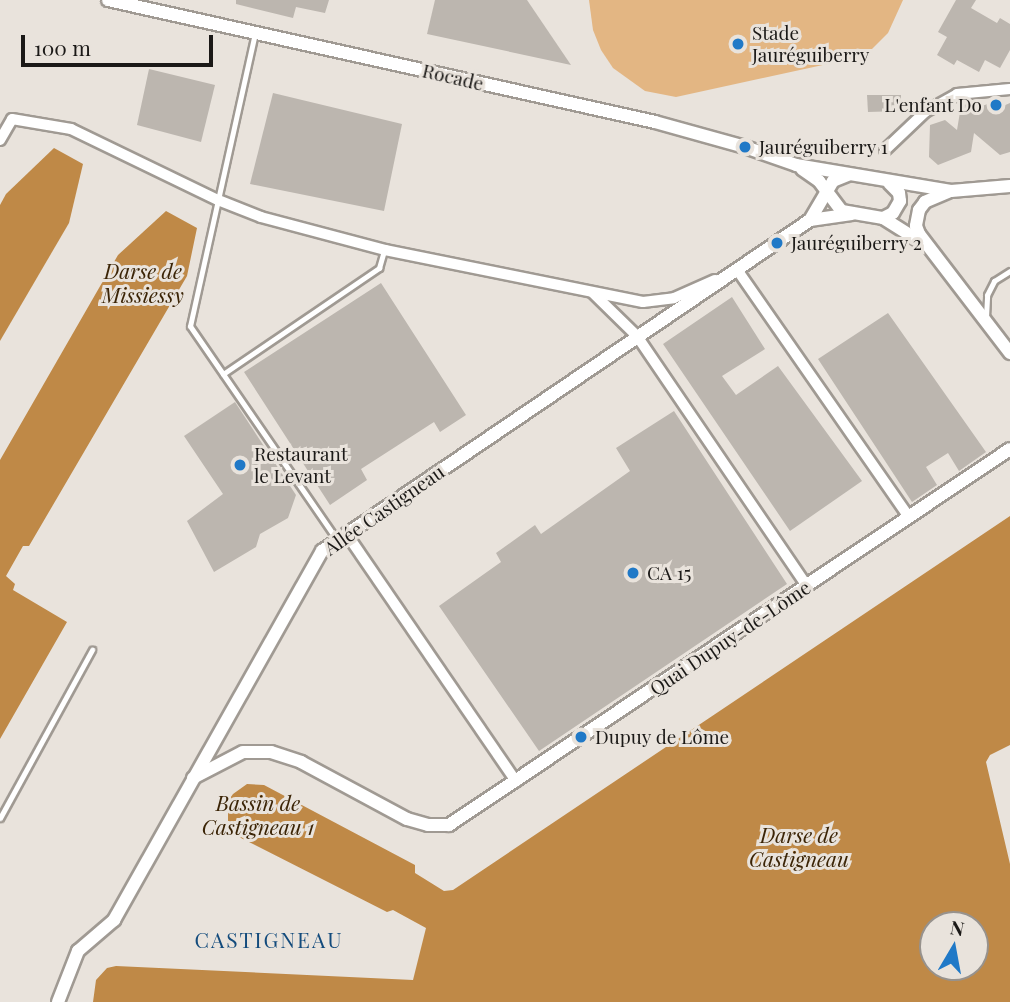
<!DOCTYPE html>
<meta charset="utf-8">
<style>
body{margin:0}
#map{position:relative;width:1010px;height:1002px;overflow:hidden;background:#e9e3dc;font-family:"Playfair Display",serif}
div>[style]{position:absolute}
.green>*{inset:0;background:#e3b683}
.water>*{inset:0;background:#bf8947}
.building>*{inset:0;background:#bcb6af}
.roads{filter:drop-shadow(2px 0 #a09a93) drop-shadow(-2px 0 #a09a93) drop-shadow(0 2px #a09a93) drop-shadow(0 -2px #a09a93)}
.service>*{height:5px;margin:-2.5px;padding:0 2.5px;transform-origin:2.5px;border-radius:2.5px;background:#fff}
.minor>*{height:10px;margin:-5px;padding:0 5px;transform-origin:5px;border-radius:5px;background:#fff}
.tertiary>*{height:12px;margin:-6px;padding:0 6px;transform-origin:6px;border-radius:6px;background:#fff}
.dots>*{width:19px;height:19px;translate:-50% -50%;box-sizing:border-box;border:4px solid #e9e3dc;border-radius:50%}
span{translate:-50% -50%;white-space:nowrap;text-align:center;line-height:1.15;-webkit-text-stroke:6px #e9e3dc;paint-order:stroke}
.poi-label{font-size:19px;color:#1b1917}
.left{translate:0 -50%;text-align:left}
.right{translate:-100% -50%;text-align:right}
.street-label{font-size:19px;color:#1b1917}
.water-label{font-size:21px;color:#3b2406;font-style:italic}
.neighbourhood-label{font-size:21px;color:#134b7c;letter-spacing:2px}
.north{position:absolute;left:919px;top:911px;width:70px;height:70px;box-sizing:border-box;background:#e9e3dc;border:2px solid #97928d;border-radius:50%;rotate:10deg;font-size:19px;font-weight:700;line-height:28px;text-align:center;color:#1b1917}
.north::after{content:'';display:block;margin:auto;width:24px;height:32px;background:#2079c7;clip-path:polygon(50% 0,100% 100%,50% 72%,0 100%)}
.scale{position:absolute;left:21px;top:35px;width:192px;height:32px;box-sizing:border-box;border:4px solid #1b1917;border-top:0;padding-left:9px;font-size:21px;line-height:24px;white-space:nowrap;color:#1b1917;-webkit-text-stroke:5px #e9e3dc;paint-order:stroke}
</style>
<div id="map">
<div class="green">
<i style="clip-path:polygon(589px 0,903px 0,888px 33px,872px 49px,855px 58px,676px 97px,645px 91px,613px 68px,601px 50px,593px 30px)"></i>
</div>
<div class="water">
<i style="clip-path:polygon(54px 148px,83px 164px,69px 223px,0 341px,0 205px,6px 194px)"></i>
<i style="clip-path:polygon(166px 211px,197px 228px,187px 276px,29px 546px,23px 546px,6px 576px,15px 584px,13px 590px,67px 622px,0 739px,0 460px,118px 255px)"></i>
<i style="clip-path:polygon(evenodd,1010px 516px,1010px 745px,990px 755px,986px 762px,1010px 864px,1010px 1002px,93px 1002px,96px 980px,107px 968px,116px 966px,413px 980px,426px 928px,393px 910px,387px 912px,241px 838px,228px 821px,228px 801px,233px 794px,247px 784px,264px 785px,415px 865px,415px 873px,444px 891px,453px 890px,1010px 516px,933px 925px,975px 925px,975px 967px,933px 967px,933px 925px)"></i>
</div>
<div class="building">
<i style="clip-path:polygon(236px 0,329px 0,325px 13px,296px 7px,293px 18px,236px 4px)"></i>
<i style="clip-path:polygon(435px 0,527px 0,571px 65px,427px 34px)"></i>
<i style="clip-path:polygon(956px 0,976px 0,971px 8px,997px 23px,1000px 18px,1010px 24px,1010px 50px,1000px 68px,985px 60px,979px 72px,957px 60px,954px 65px,937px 55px,947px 37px,938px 32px)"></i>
<i style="clip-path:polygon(149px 69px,215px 85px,201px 142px,137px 125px)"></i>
<i style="clip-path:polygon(273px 93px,402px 124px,384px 211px,250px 184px)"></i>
<i style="clip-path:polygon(867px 95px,901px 95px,901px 111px,868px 112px)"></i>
<i style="clip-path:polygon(976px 101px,982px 106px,996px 101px,1003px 106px,1010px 103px,1010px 152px,1000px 155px,974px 133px,971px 152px,938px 165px,929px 157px,930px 125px,945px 120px,957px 130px,961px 106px)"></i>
<i style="clip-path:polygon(381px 283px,466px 415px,440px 432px,434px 422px,361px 469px,367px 480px,330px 505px,244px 372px)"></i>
<i style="clip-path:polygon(732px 297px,765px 349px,722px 376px,736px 395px,778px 366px,862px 481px,790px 531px,663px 344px)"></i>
<i style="clip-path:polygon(888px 313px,986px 452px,959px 471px,948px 453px,926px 467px,937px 485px,912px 502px,818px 359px)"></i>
<i style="clip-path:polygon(235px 402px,296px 495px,288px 518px,260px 534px,256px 547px,214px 572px,187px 521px,223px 494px,184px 436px)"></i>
<i style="clip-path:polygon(674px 411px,787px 584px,539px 751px,439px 606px,501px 562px,496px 553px,535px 525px,541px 534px,630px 471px,616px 448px)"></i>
</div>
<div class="roads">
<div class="service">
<i style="left:255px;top:33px;width:300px;rotate:102.5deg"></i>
<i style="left:190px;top:326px;width:260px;rotate:55.5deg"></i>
<i style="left:986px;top:317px;width:22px;rotate:-87deg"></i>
<i style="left:987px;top:295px;width:16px;rotate:-63deg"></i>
<i style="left:994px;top:281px;width:19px;rotate:-32deg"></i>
<i style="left:223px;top:374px;width:189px;rotate:-34.2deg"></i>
<i style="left:379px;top:268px;width:19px;rotate:-74deg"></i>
<i style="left:0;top:818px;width:192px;rotate:-61.3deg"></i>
</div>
<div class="minor">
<i style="left:0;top:140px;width:24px;rotate:-60deg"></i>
<i style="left:12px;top:119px;width:60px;rotate:9.6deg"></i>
<i style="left:71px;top:129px;width:163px;rotate:25.8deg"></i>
<i style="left:218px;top:200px;width:46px;rotate:21.6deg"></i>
<i style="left:261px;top:217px;width:128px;rotate:14.9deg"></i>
<i style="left:385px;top:250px;width:263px;rotate:11.4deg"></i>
<i style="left:643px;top:302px;width:31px;rotate:-7deg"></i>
<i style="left:674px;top:298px;width:45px;rotate:-23.7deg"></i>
<i style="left:885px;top:150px;width:55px;rotate:-43.5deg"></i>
<i style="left:925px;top:112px;width:37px;rotate:-29deg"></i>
<i style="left:957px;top:94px;width:53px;rotate:-5.4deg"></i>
<i style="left:730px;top:274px;width:9px;rotate:-21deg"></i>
<i style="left:738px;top:271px;width:300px;rotate:55.2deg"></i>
<i style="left:593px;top:293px;width:62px;rotate:44.3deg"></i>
<i style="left:637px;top:336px;width:302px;rotate:55.8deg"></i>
<i style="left:346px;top:533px;width:301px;rotate:55.6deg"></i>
</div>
<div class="tertiary">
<i style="left:108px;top:0;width:560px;rotate:12.57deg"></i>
<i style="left:655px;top:122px;width:93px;rotate:15.5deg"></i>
<i style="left:745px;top:147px;width:54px;rotate:19.4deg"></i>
<i style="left:796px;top:165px;width:157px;rotate:9.5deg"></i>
<i style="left:951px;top:191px;width:59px;rotate:-4.8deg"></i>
<i style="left:802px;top:169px;width:21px;rotate:35deg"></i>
<i style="left:819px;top:181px;width:38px;rotate:53deg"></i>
<i style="left:842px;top:211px;width:42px;rotate:9.7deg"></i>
<i style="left:883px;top:218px;width:45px;rotate:32.3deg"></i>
<i style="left:948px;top:192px;width:25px;rotate:157deg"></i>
<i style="left:925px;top:202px;width:10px;rotate:127deg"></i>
<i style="left:919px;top:210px;width:16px;rotate:101deg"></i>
<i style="left:916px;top:226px;width:9px;rotate:69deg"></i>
<i style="left:919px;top:234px;width:150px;rotate:52.6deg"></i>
<i style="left:883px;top:218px;width:11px;rotate:-27deg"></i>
<i style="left:893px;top:213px;width:14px;rotate:-60deg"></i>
<i style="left:900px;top:201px;width:8px;rotate:-97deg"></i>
<i style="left:899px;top:193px;width:14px;rotate:-135deg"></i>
<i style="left:810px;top:220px;width:42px;rotate:-8.1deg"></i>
<i style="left:193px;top:778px;width:56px;rotate:-27.5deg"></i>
<i style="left:243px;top:752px;width:28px"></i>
<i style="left:271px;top:752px;width:32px;rotate:18deg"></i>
<i style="left:301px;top:762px;width:120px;rotate:28.3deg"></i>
<i style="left:407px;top:819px;width:22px;rotate:16deg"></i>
<i style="left:428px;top:825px;width:21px"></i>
<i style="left:449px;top:825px;width:675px;rotate:-33.83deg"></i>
<i style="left:58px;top:1002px;width:55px;rotate:-68.6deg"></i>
<i style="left:78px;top:951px;width:48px;rotate:-40.7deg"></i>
<i style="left:114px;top:920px;width:424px;rotate:-60.6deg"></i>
<i style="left:322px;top:551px;width:590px;rotate:-34.15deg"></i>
<i style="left:810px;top:220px;width:45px;rotate:-59.5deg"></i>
<i style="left:833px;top:181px;width:16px;rotate:-22deg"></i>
</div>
</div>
<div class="dots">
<i style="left:738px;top:44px;background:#2079c7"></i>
<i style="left:996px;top:105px;background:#2079c7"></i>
<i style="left:745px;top:147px;background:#2079c7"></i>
<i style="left:777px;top:243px;background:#2079c7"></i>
<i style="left:240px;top:465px;background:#2079c7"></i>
<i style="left:633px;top:573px;background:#2079c7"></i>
<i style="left:581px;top:737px;background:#2079c7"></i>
</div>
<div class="poi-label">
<span class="left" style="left:752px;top:44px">Stade<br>Jauréguiberry</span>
<span class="right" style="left:982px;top:105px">L'enfant Do</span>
<span class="left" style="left:759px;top:147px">Jauréguiberry 1</span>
<span class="left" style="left:791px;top:243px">Jauréguiberry 2</span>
<span class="left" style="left:254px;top:465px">Restaurant<br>le Levant</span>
<span class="left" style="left:647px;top:573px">CA 15</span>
<span class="left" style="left:595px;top:737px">Dupuy de Lôme</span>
</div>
<div class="street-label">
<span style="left:453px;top:77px;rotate:13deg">Rocade</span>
<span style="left:384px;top:510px;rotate:-35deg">Allée Castigneau</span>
<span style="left:730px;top:638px;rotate:-34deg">Quai Dupuy-de-Lôme</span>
</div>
<div class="water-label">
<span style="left:143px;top:282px">Darse de<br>Missiessy</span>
<span style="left:258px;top:814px">Bassin de<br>Castigneau 1</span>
<span style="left:799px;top:846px">Darse de<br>Castigneau</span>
</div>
<div class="neighbourhood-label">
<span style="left:269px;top:939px">CASTIGNEAU</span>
</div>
<div class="north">N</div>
<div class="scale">100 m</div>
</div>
